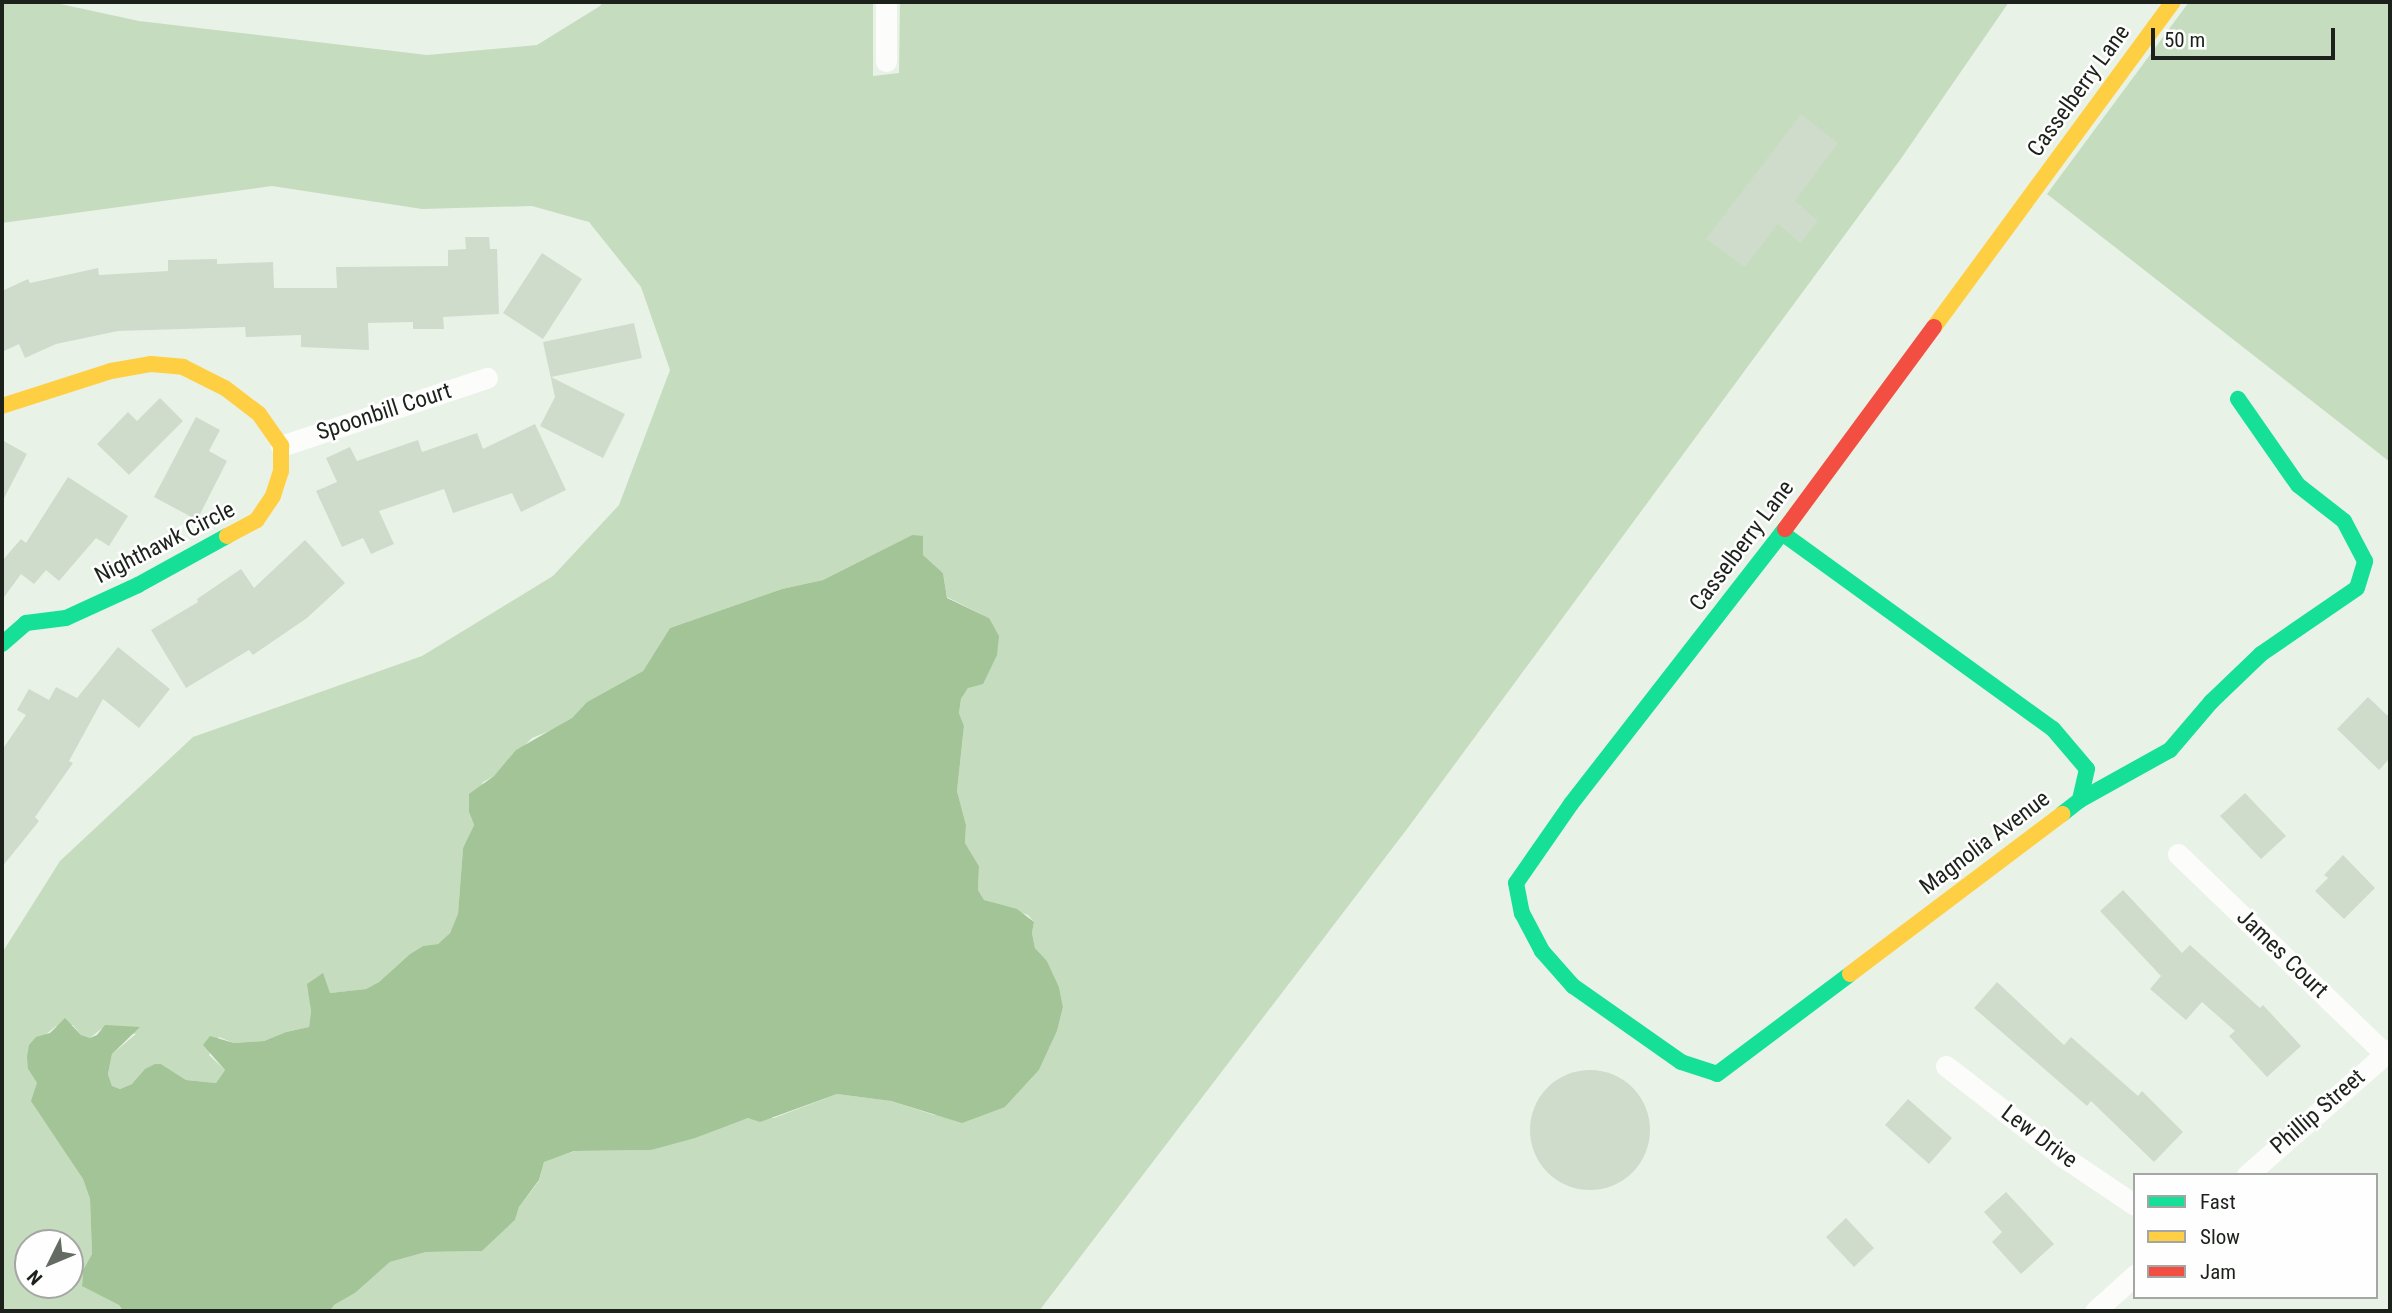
<!DOCTYPE html>
<style>
body{margin:0}
#map{position:relative;width:2392px;height:1313px;overflow:hidden;background:#e9f2e7;font-family:"Roboto Condensed",sans-serif}
div>[style]{position:absolute}
.green>*{inset:0;background:#c5dcbe}
.water>*{inset:0;background:#a2c496}
.building>*{inset:0;background:#cfdccb}
.round{border-radius:50%}
.street>*{height:21px;margin:-10.5px;padding:0 10.5px;transform-origin:10.5px;border-radius:10.5px;background:#fcfdfb}
.fast>*{height:16px;margin:-8px;padding:0 8px;transform-origin:8px;border-radius:8px;background:#16e098}
.slow>*{height:16px;margin:-8px;padding:0 8px;transform-origin:8px;border-radius:8px;background:#ffcf43}
.jam>*{height:16px;margin:-8px;padding:0 8px;transform-origin:8px;border-radius:8px;background:#f24e42}
span{translate:-50% -50%;white-space:nowrap;text-align:center;line-height:1.15;-webkit-text-stroke:5px #fefefe;paint-order:stroke}
.street-label{font-size:23px;color:#1c221b}
.frame{position:absolute;inset:0;border:4px solid #1c221b;pointer-events:none}
.legend{position:absolute;left:2133px;top:1173px;width:245px;height:126px;box-sizing:border-box;background:#fefefe;border:2px solid #a4a6a3;margin:0;padding:9px 12px;list-style:none;font-size:21px;color:#1c221b}
.legend li{display:flex;align-items:center;gap:14px;height:35px}
.legend b{width:35px;border:2px solid #a4a6a3}
.north{position:absolute;left:14px;top:1229px;width:70px;height:70px;box-sizing:border-box;background:#fefefe;border:2px solid #a4a6a3;border-radius:50%;rotate:227deg;font-size:19px;font-weight:700;line-height:28px;text-align:center;color:#1c221b}
.north::after{content:'';display:block;margin:auto;width:24px;height:32px;background:#646b62;clip-path:polygon(50% 0,100% 100%,50% 72%,0 100%)}
.scale{position:absolute;left:2151px;top:28px;width:184px;height:32px;box-sizing:border-box;border:4px solid #1c221b;border-top:0;padding-left:9px;font-size:21px;line-height:24px;white-space:nowrap;color:#1c221b;-webkit-text-stroke:5px #fefefe;paint-order:stroke}
</style>
<div id="map">
<div class="green">
<i style="clip-path:polygon(evenodd,2px 2px,51px 2px,139px 21px,427px 55px,537px 45px,600px 6px,603px 2px,873px 2px,873px 76px,899px 73px,900px 2px,2009px 2px,1900px 160px,1410px 825px,1039px 1311px,330px 1311px,334px 1305px,355px 1293px,390px 1262px,426px 1252px,482px 1251px,515px 1220px,519px 1207px,539px 1181px,544px 1162px,554px 1158px,575px 1151px,651px 1150px,748px 1118px,774px 1118px,837px 1094px,891px 1101px,934px 1115px,1005px 1107px,1039px 1070px,1057px 1031px,1063px 1007px,1059px 987px,1047px 961px,1035px 948px,1032px 933px,1034px 922px,1028px 915px,984px 900px,978px 890px,979px 866px,965px 843px,966px 825px,957px 791px,964px 726px,959px 713px,961px 699px,968px 688px,989px 618px,947px 597px,943px 573px,923px 555px,923px 543px,912px 535px,823px 580px,782px 589px,670px 628px,643px 671px,587px 702px,572px 718px,552px 730px,532px 738px,494px 776px,483px 782px,469px 812px,474px 825px,463px 848px,458px 915px,450px 933px,438px 944px,423px 946px,410px 954px,379px 982px,366px 989px,330px 993px,322px 974px,308px 984px,311px 1011px,309px 1027px,286px 1032px,264px 1041px,234px 1043px,219px 1037px,209px 1055px,225px 1070px,216px 1083px,186px 1080px,161px 1064px,132px 1084px,120px 1089px,112px 1086px,108px 1074px,112px 1054px,136px 1034px,101px 1029px,90px 1038px,81px 1035px,73px 1025px,56px 1026px,44px 1036px,28px 1069px,37px 1083px,51px 1130px,83px 1179px,90px 1199px,92px 1254px,83px 1270px,82px 1285px,119px 1305px,123px 1311px,2px 1311px,2px 953px,60px 861px,193px 737px,422px 656px,553px 576px,619px 505px,670px 370px,641px 287px,589px 222px,532px 206px,422px 209px,272px 186px,2px 223px,2px 2px,28px 1243px,70px 1243px,70px 1285px,28px 1285px,28px 1243px)"></i>
<i style="clip-path:polygon(2189px 2px,2390px 2px,2390px 462px,2047px 194px)"></i>
</div>
<div class="water">
<i style="clip-path:polygon(912px 535px,923px 536px,923px 555px,943px 573px,947px 598px,989px 618px,999px 636px,997px 655px,983px 684px,968px 688px,961px 699px,959px 713px,964px 726px,957px 791px,966px 825px,965px 843px,979px 866px,978px 890px,984px 900px,1017px 909px,1034px 922px,1032px 933px,1035px 948px,1047px 961px,1059px 987px,1063px 1007px,1057px 1031px,1039px 1070px,1005px 1107px,962px 1123px,891px 1101px,837px 1094px,760px 1122px,748px 1118px,695px 1138px,651px 1150px,574px 1151px,544px 1162px,539px 1180px,519px 1207px,515px 1220px,482px 1251px,426px 1252px,390px 1262px,355px 1293px,334px 1305px,330px 1311px,123px 1311px,119px 1305px,82px 1286px,83px 1270px,92px 1254px,90px 1199px,83px 1179px,31px 1101px,37px 1083px,28px 1069px,27px 1057px,29px 1045px,36px 1037px,50px 1033px,65px 1018px,81px 1035px,90px 1038px,97px 1035px,105px 1025px,140px 1027px,112px 1054px,108px 1074px,112px 1086px,120px 1089px,132px 1084px,145px 1069px,155px 1064px,161px 1064px,186px 1080px,216px 1083px,225px 1070px,203px 1045px,210px 1036px,234px 1043px,264px 1041px,286px 1032px,309px 1027px,311px 1011px,307px 984px,323px 973px,330px 993px,366px 989px,379px 982px,410px 954px,423px 946px,438px 944px,450px 933px,458px 914px,463px 848px,474px 825px,469px 812px,469px 794px,494px 776px,516px 750px,572px 718px,587px 702px,643px 671px,670px 628px,782px 589px,823px 580px)"></i>
</div>
<div class="building">
<i style="clip-path:polygon(1801px 114px,1838px 143px,1795px 201px,1818px 221px,1800px 243px,1778px 224px,1745px 267px,1706px 239px)"></i>
<i style="clip-path:polygon(465px 237px,489px 237px,490px 249px,497px 249px,499px 314px,443px 317px,444px 329px,413px 329px,413px 322px,368px 323px,369px 350px,301px 347px,301px 335px,246px 337px,245px 327px,118px 331px,56px 344px,25px 358px,19px 344px,2px 352px,2px 291px,28px 279px,30px 283px,98px 268px,99px 275px,168px 271px,168px 260px,217px 259px,217px 264px,273px 262px,274px 288px,337px 288px,336px 267px,448px 266px,448px 250px,466px 249px)"></i>
<i style="clip-path:polygon(542px 253px,582px 279px,543px 339px,503px 313px)"></i>
<i style="clip-path:polygon(634px 323px,642px 358px,551px 377px,625px 414px,603px 458px,540px 426px,555px 397px,543px 342px)"></i>
<i style="clip-path:polygon(160px 398px,183px 421px,129px 475px,97px 444px,128px 412px,137px 421px)"></i>
<i style="clip-path:polygon(196px 417px,220px 430px,209px 451px,227px 461px,197px 520px,154px 497px)"></i>
<i style="clip-path:polygon(535px 424px,566px 490px,521px 512px,512px 493px,453px 513px,444px 489px,379px 511px,394px 544px,371px 554px,363px 538px,342px 547px,316px 491px,337px 482px,326px 458px,350px 447px,357px 461px,418px 440px,422px 452px,477px 433px,483px 449px)"></i>
<i style="clip-path:polygon(2px 440px,27px 454px,2px 502px)"></i>
<i style="clip-path:polygon(68px 477px,128px 516px,109px 546px,96px 538px,59px 581px,46px 570px,34px 584px,21px 574px,2px 600px,2px 561px,21px 539px,26px 543px)"></i>
<i style="clip-path:polygon(305px 540px,345px 583px,307px 618px,253px 655px,249px 650px,186px 688px,151px 630px,198px 602px,197px 599px,241px 569px,254px 588px)"></i>
<i style="clip-path:polygon(118px 647px,170px 689px,139px 728px,103px 699px,69px 761px,73px 763px,35px 817px,39px 821px,2px 867px,2px 750px,26px 715px,17px 710px,29px 689px,49px 700px,56px 687px,77px 698px)"></i>
<i style="clip-path:polygon(2368px 697px,2390px 718px,2390px 758px,2379px 770px,2337px 729px)"></i>
<i style="clip-path:polygon(2245px 793px,2286px 836px,2261px 859px,2220px 816px)"></i>
<i style="clip-path:polygon(2343px 855px,2375px 888px,2344px 919px,2315px 891px,2328px 878px,2324px 875px)"></i>
<i style="clip-path:polygon(2123px 890px,2182px 953px,2190px 945px,2260px 1008px,2263px 1005px,2301px 1046px,2267px 1077px,2229px 1036px,2235px 1031px,2202px 1002px,2186px 1020px,2150px 989px,2161px 976px,2100px 911px)"></i>
<i style="clip-path:polygon(1997px 982px,2064px 1045px,2071px 1037px,2138px 1096px,2142px 1091px,2183px 1132px,2154px 1162px,2091px 1101px,2087px 1106px,1974px 1008px)"></i>
<i class="round" style="left:1530px;top:1070px;width:120px;height:120px"></i>
<i style="clip-path:polygon(1908px 1099px,1952px 1138px,1929px 1164px,1885px 1125px)"></i>
<i style="clip-path:polygon(2006px 1192px,2054px 1244px,2021px 1274px,1992px 1242px,2002px 1232px,1984px 1212px)"></i>
<i style="clip-path:polygon(1846px 1218px,1874px 1248px,1854px 1267px,1826px 1237px)"></i>
</div>
<div class="street">
<i style="left:886px;top:61px;width:59px;rotate:-90deg"></i>
<i style="left:281px;top:446px;width:217px;rotate:-18.3deg"></i>
<i style="left:2178px;top:854px;width:288px;rotate:44deg"></i>
<i style="left:1946px;top:1066px;width:147px;rotate:37.8deg"></i>
<i style="left:2062px;top:1156px;width:88px;rotate:33.9deg"></i>
<i style="left:2247px;top:1175px;width:190px;rotate:-41.2deg"></i>
<i style="left:2095px;top:1311px;width:54px;rotate:-42deg"></i>
</div>
<div class="fast">
<i style="left:1785px;top:529px;width:348px;rotate:127.9deg"></i>
<i style="left:1571px;top:804px;width:96px;rotate:124.8deg"></i>
<i style="left:1516px;top:883px;width:31px;rotate:79deg"></i>
<i style="left:1522px;top:913px;width:43px;rotate:62.2deg"></i>
<i style="left:1542px;top:951px;width:47px;rotate:48.5deg"></i>
<i style="left:1573px;top:986px;width:132px;rotate:35.1deg"></i>
<i style="left:1681px;top:1062px;width:38px;rotate:18deg"></i>
<i style="left:1717px;top:1074px;width:166px;rotate:-36.9deg"></i>
<i style="left:1782px;top:533px;width:334px;rotate:35.9deg"></i>
<i style="left:2053px;top:729px;width:52px;rotate:49.6deg"></i>
<i style="left:2087px;top:769px;width:32px;rotate:103deg"></i>
<i style="left:2080px;top:800px;width:23px;rotate:142deg"></i>
<i style="left:2px;top:644px;width:32px;rotate:-41deg"></i>
<i style="left:26px;top:623px;width:40px;rotate:-7.1deg"></i>
<i style="left:66px;top:618px;width:79px;rotate:-24.6deg"></i>
<i style="left:138px;top:585px;width:102px;rotate:-28.8deg"></i>
<i style="left:2080px;top:800px;width:103px;rotate:-29.1deg"></i>
<i style="left:2170px;top:750px;width:63px;rotate:-49.5deg"></i>
<i style="left:2211px;top:702px;width:69px;rotate:-43.8deg"></i>
<i style="left:2261px;top:654px;width:116px;rotate:-34.5deg"></i>
<i style="left:2357px;top:588px;width:28px;rotate:-73deg"></i>
<i style="left:2365px;top:561px;width:45px;rotate:-117.7deg"></i>
<i style="left:2344px;top:521px;width:58px;rotate:-142deg"></i>
<i style="left:2298px;top:485px;width:105px;rotate:-124.9deg"></i>
</div>
<div class="slow">
<i style="left:1934px;top:327px;width:403px;rotate:-53.7deg"></i>
<i style="left:2px;top:406px;width:114px;rotate:-17.8deg"></i>
<i style="left:111px;top:371px;width:41px;rotate:-9.9deg"></i>
<i style="left:151px;top:364px;width:32px;rotate:5deg"></i>
<i style="left:183px;top:367px;width:47px;rotate:26.6deg"></i>
<i style="left:225px;top:388px;width:43px;rotate:37.4deg"></i>
<i style="left:259px;top:414px;width:39px;rotate:55deg"></i>
<i style="left:281px;top:446px;width:25px;rotate:90deg"></i>
<i style="left:281px;top:471px;width:26px;rotate:108deg"></i>
<i style="left:273px;top:496px;width:29px;rotate:124deg"></i>
<i style="left:257px;top:520px;width:34px;rotate:152deg"></i>
<i style="left:1850px;top:974px;width:266px;rotate:-37deg"></i>
</div>
<div class="jam">
<i style="left:1785px;top:529px;width:251px;rotate:-53.6deg"></i>
</div>
<div class="street-label">
<span style="left:2079px;top:91px;rotate:-54deg">Casselberry Lane</span>
<span style="left:384px;top:412px;rotate:-18deg">Spoonbill Court</span>
<span style="left:165px;top:543px;rotate:-27deg">Nighthawk Circle</span>
<span style="left:1742px;top:546px;rotate:-53deg">Casselberry Lane</span>
<span style="left:1985px;top:843px;rotate:-37deg">Magnolia Avenue</span>
<span style="left:2282px;top:954px;rotate:44deg">James Court</span>
<span style="left:2318px;top:1112px;rotate:-41deg">Phillip Street</span>
<span style="left:2039px;top:1137px;rotate:37deg">Lew Drive</span>
</div>
<div class="frame"></div>
<ul class="legend">
<li><b style="height:9px;background:#16e098"></b>Fast</li>
<li><b style="height:9px;background:#ffcf43"></b>Slow</li>
<li><b style="height:9px;background:#f24e42"></b>Jam</li>
</ul>
<div class="north">N</div>
<div class="scale">50 m</div>
</div>
